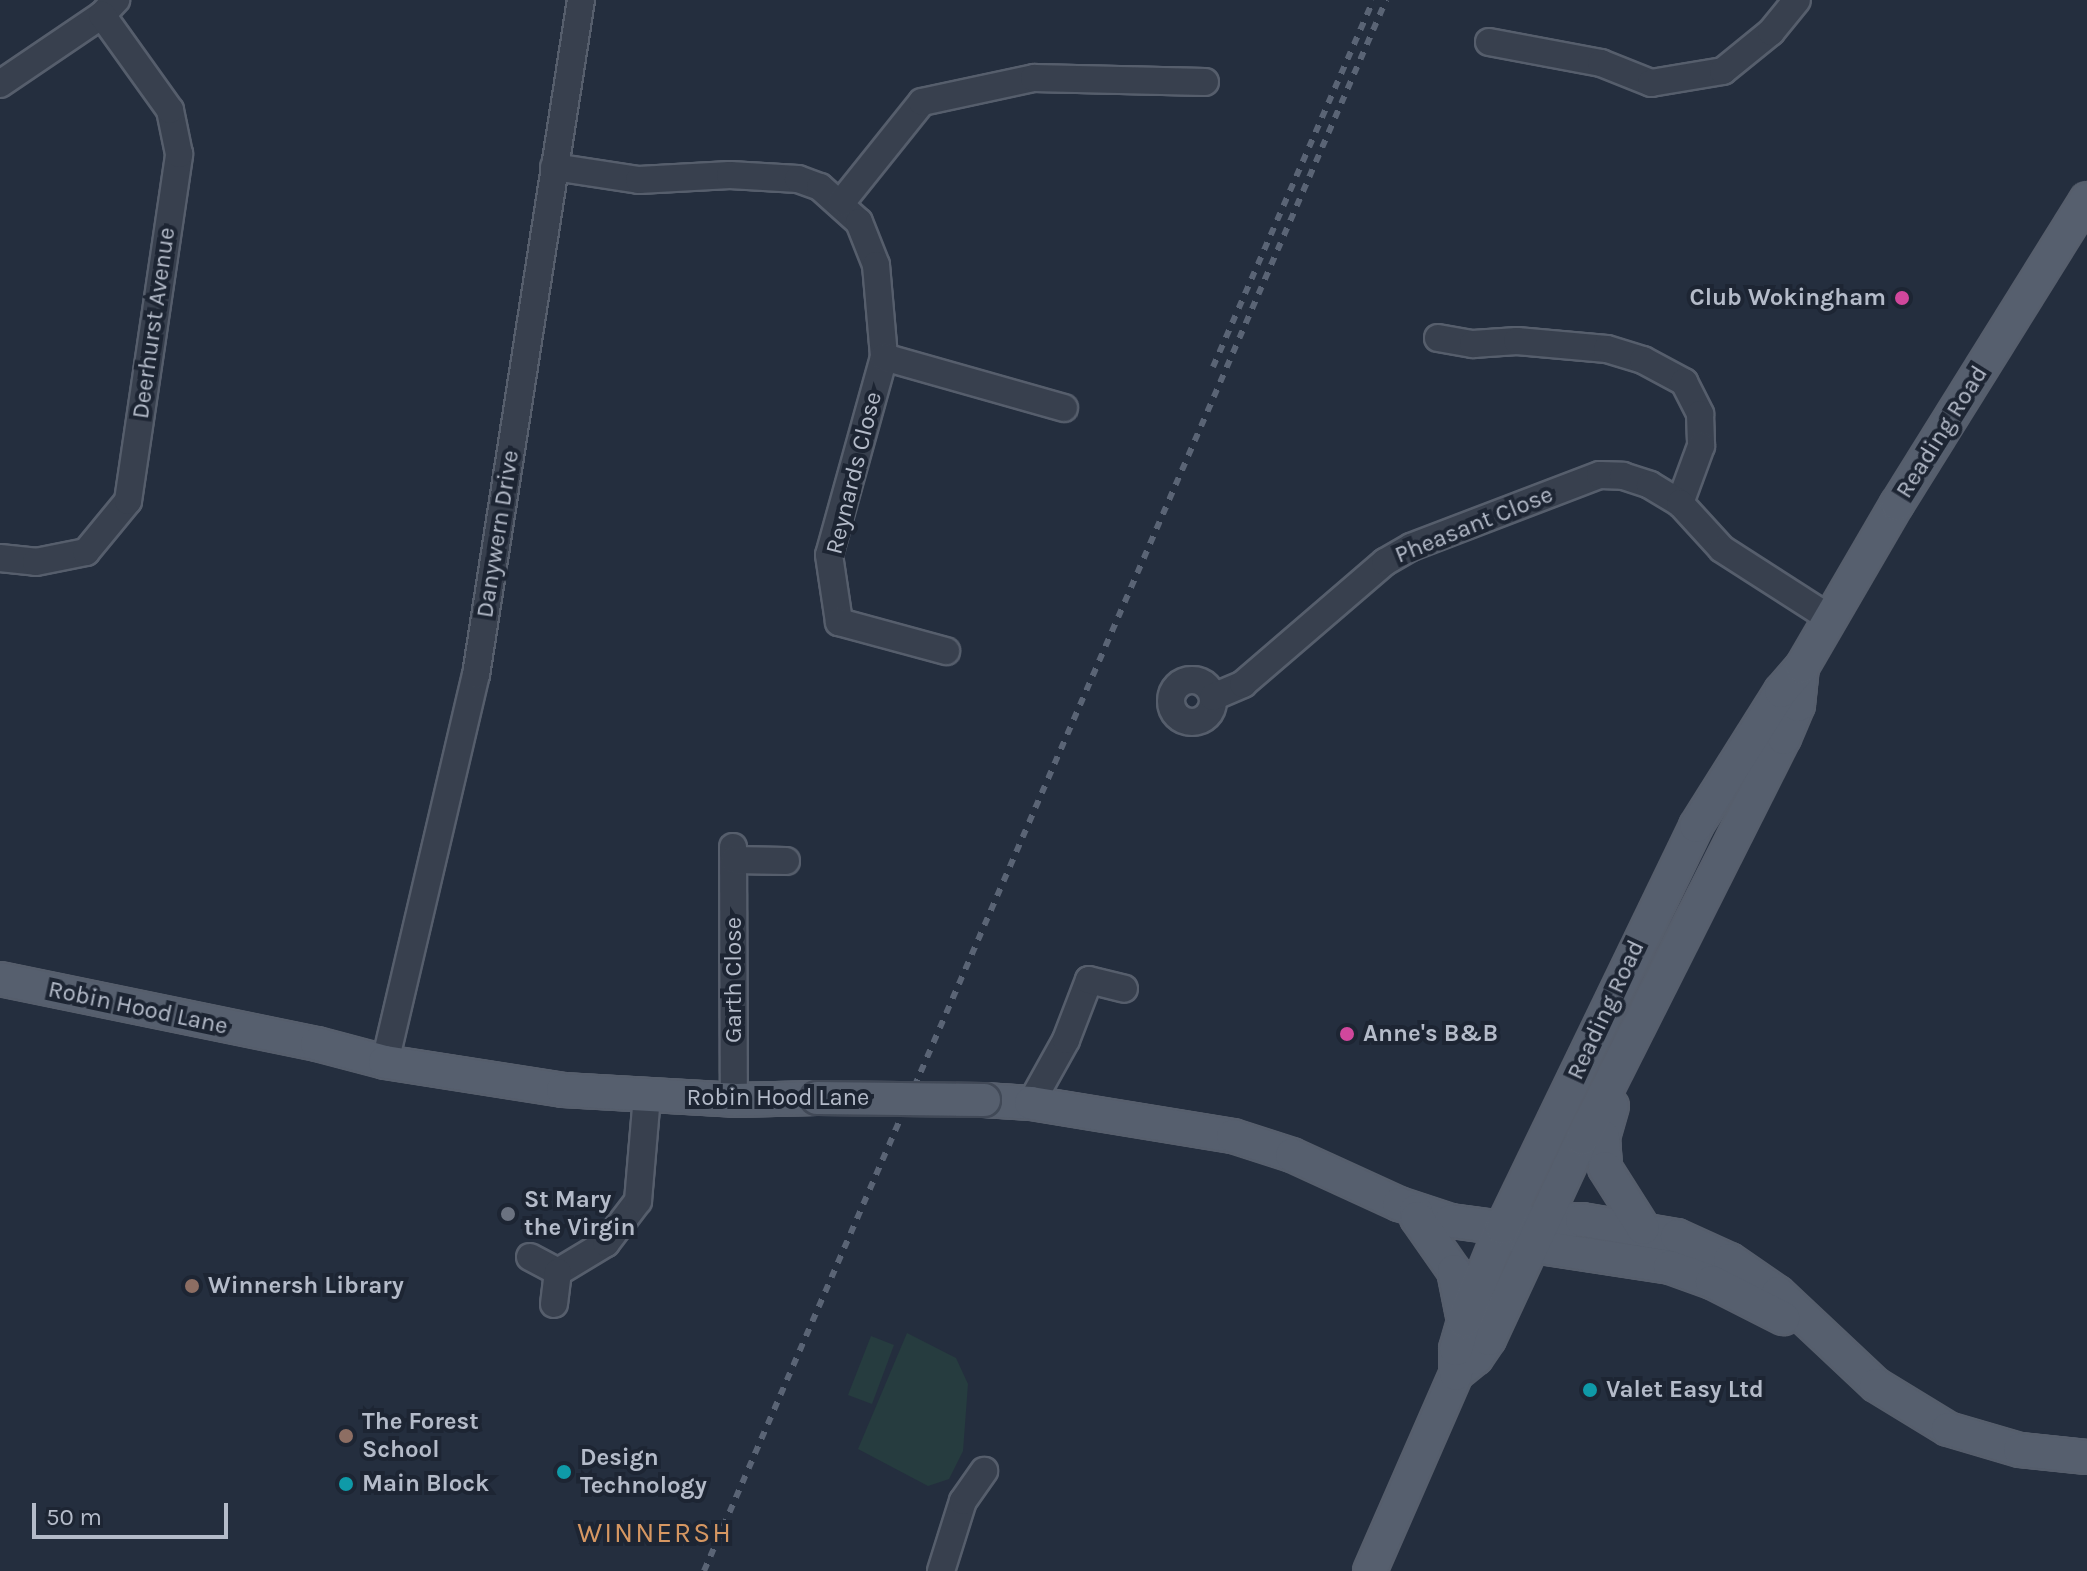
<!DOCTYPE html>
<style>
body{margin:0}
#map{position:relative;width:2087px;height:1571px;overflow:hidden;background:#242e3e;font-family:Karla,sans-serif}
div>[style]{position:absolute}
.green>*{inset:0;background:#263c3f}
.roads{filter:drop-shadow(2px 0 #565e6c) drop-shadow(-2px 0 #565e6c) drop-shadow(0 2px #565e6c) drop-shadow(0 -2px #565e6c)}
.minor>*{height:26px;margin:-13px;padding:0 13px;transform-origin:13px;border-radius:13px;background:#38404e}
.minor>.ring{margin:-13px;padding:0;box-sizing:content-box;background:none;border:26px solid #38404e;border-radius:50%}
.major>*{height:32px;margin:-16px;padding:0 16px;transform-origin:16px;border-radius:16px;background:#565f6e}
.rail>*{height:6px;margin-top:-3px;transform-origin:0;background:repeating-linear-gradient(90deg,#5a6475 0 8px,transparent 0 16px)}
.bridges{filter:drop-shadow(2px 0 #414957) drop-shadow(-2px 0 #414957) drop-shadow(0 2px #414957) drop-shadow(0 -2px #414957)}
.major-bridge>*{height:32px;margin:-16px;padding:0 16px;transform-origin:16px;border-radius:16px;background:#565f6e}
.dots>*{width:22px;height:22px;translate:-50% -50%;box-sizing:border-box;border:4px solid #1d2533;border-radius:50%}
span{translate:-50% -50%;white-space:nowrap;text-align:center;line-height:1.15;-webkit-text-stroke:8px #1d2533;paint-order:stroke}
.poi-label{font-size:24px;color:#b4bbc9;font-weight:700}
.right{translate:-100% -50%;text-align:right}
.left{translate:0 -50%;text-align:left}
.street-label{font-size:24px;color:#b4bbc9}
.quarter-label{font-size:28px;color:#d69762;letter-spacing:2px}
.scale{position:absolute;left:32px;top:1503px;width:196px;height:36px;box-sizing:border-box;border:4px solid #b4bbc9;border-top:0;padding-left:10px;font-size:24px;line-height:28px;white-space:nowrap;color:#b4bbc9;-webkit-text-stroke:6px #1d2533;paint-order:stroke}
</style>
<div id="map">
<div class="green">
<i style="clip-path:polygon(907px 1333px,956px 1358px,968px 1384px,963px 1451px,949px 1479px,928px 1486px,858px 1449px)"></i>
<i style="clip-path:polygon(871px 1336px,894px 1345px,872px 1404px,848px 1395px)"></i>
</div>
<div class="roads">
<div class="minor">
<i style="left:1489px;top:42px;width:114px;rotate:10.6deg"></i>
<i style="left:1601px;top:63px;width:54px;rotate:21.8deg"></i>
<i style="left:1651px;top:83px;width:73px;rotate:-9.5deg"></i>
<i style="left:1723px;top:71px;width:62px;rotate:-39.1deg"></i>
<i style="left:1771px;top:32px;width:41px;rotate:-50.9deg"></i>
<i style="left:0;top:84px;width:123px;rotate:-34.1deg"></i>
<i style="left:102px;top:15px;width:21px;rotate:-47deg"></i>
<i style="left:554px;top:167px;width:86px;rotate:8.7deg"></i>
<i style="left:639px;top:180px;width:91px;rotate:-3.1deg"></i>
<i style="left:730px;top:175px;width:68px;rotate:3.4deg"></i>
<i style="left:798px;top:179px;width:23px;rotate:20deg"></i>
<i style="left:820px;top:187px;width:52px;rotate:41.9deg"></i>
<i style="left:859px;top:222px;width:46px;rotate:68.4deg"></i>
<i style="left:876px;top:265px;width:92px;rotate:85deg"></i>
<i style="left:884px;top:357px;width:205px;rotate:105.5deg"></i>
<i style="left:829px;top:555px;width:68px;rotate:81.5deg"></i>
<i style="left:839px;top:622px;width:111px;rotate:15.2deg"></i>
<i style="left:841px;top:203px;width:129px;rotate:-51.3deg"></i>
<i style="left:922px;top:102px;width:115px;rotate:-12.1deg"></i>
<i style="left:1034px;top:78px;width:171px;rotate:1.3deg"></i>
<i style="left:1438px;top:338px;width:36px;rotate:10deg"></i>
<i style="left:1473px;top:344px;width:44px;rotate:-3.9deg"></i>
<i style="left:1517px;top:341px;width:90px;rotate:5.1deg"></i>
<i style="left:1607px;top:349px;width:38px;rotate:17deg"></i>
<i style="left:1643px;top:360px;width:47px;rotate:28.2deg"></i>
<i style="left:1684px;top:382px;width:36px;rotate:63deg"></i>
<i style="left:1700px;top:414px;width:32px;rotate:88deg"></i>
<i style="left:1701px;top:446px;width:61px;rotate:110.2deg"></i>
<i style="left:884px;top:357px;width:187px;rotate:15.8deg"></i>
<i style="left:0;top:558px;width:36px;rotate:6deg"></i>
<i style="left:36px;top:562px;width:51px;rotate:-11.3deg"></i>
<i style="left:86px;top:552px;width:66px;rotate:-50.5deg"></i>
<i style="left:128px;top:501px;width:351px;rotate:-81.6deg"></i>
<i style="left:179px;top:154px;width:45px;rotate:-101.6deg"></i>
<i style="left:170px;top:110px;width:117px;rotate:-125.6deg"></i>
<i class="ring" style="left:1171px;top:680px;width:16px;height:16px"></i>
<i style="left:1213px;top:697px;width:33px;rotate:-23deg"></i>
<i style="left:1243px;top:684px;width:187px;rotate:-40.7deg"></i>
<i style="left:1385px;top:562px;width:30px;rotate:-30deg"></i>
<i style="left:1411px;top:547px;width:202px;rotate:-20.9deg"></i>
<i style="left:1600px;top:475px;width:23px;rotate:2deg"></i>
<i style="left:1623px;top:476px;width:28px;rotate:18deg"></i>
<i style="left:1650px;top:485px;width:35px;rotate:31deg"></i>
<i style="left:1680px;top:503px;width:62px;rotate:47.6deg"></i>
<i style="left:1722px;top:549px;width:126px;rotate:32.7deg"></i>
<i style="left:733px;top:847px;width:253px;rotate:89.8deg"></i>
<i style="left:734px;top:860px;width:52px;rotate:1.1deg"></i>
<i style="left:385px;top:1062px;width:398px;rotate:-76.8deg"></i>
<i style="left:476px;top:675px;width:683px;rotate:-81.16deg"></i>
<i style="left:1031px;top:1103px;width:72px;rotate:-60.9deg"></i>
<i style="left:1066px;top:1040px;width:64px;rotate:-69deg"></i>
<i style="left:1089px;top:980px;width:36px;rotate:14deg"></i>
<i style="left:530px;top:1257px;width:32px;rotate:28deg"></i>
<i style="left:558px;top:1272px;width:56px;rotate:-31.1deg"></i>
<i style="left:606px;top:1243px;width:53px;rotate:-52.7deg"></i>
<i style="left:638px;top:1201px;width:104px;rotate:-85.1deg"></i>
<i style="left:554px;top:1304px;width:32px;rotate:-83deg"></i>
<i style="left:941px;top:1571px;width:73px;rotate:-72.6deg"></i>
<i style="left:963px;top:1501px;width:37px;rotate:-55deg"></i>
</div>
<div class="major">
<i style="left:0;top:979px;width:324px;rotate:11.6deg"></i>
<i style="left:317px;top:1044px;width:70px;rotate:14.8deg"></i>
<i style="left:385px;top:1062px;width:180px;rotate:8.9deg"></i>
<i style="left:563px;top:1090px;width:171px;rotate:3.3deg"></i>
<i style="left:734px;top:1100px;width:83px;rotate:-1.4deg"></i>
<i style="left:984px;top:1100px;width:47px;rotate:3.7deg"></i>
<i style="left:1031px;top:1103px;width:205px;rotate:9.3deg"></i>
<i style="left:1233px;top:1136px;width:62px;rotate:17.9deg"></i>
<i style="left:1292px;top:1155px;width:118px;rotate:24.6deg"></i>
<i style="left:1399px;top:1204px;width:55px;rotate:18.1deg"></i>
<i style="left:1451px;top:1221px;width:51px;rotate:7.8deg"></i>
<i style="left:1502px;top:1228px;width:45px;rotate:-10.3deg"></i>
<i style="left:1546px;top:1220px;width:36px"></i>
<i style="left:1582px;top:1220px;width:96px;rotate:9.6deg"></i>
<i style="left:1677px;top:1236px;width:58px;rotate:24.4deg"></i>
<i style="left:1730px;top:1260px;width:58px;rotate:34.5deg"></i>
<i style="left:1778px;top:1293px;width:134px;rotate:43.2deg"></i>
<i style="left:1876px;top:1385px;width:84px;rotate:31.4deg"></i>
<i style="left:1948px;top:1429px;width:75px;rotate:16.3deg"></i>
<i style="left:2020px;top:1450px;width:67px;rotate:6deg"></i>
<i style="left:1612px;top:1106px;width:32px;rotate:106deg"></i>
<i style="left:1603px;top:1137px;width:31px;rotate:86deg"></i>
<i style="left:1605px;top:1168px;width:71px;rotate:57.7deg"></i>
<i style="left:1416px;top:1211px;width:7px;rotate:82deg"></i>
<i style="left:1417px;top:1218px;width:65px;rotate:55.1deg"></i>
<i style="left:1454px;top:1271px;width:51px;rotate:78.7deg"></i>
<i style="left:1517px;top:1236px;width:19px;rotate:32deg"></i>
<i style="left:1533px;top:1246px;width:139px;rotate:8.7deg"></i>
<i style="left:1670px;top:1267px;width:45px;rotate:19.7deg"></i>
<i style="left:1712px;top:1282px;width:80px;rotate:26.9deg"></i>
<i style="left:1456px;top:1374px;width:26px;rotate:-39deg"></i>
<i style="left:1476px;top:1358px;width:23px;rotate:-56deg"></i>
<i style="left:1489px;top:1339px;width:221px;rotate:-65.1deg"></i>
<i style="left:1582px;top:1139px;width:449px;rotate:-63.3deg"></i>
<i style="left:1784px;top:738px;width:36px;rotate:-67deg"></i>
<i style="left:1798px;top:705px;width:38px;rotate:-84deg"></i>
<i style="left:1370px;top:1571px;width:215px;rotate:-66.4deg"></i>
<i style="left:1456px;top:1374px;width:25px;rotate:-90deg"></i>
<i style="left:1456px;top:1349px;width:29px;rotate:-74deg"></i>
<i style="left:1464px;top:1321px;width:100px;rotate:-67.8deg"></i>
<i style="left:1502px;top:1228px;width:446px;rotate:-64.2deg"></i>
<i style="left:1696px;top:826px;width:160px;rotate:-57.8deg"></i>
<i style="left:1781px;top:691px;width:32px;rotate:-49deg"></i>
<i style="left:1802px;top:667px;width:189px;rotate:-59.8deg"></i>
<i style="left:1897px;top:504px;width:359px;rotate:-58.1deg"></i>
</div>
</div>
<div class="rail">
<i style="left:1213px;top:367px;width:400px;rotate:-66.4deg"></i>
<i style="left:704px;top:1571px;width:1713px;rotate:-66.53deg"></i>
</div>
<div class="bridges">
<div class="major-bridge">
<i style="left:817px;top:1098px;width:167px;rotate:0.7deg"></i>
</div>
</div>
<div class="dots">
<i style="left:1902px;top:298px;background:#d1479c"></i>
<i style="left:1347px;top:1034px;background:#d1479c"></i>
<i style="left:508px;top:1214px;background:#6b7280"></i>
<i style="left:192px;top:1286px;background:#8d6e63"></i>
<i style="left:1590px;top:1390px;background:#0f9aa8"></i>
<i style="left:346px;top:1436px;background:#8d6e63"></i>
<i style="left:564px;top:1472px;background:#0f9aa8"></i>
<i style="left:346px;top:1484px;background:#0f9aa8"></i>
</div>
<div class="poi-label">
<span class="right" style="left:1886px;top:298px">Club Wokingham</span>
<span class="left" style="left:1363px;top:1034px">Anne's B&amp;B</span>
<span class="left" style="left:524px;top:1214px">St Mary<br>the Virgin</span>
<span class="left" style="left:208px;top:1286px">Winnersh Library</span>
<span class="left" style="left:1606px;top:1390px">Valet Easy Ltd</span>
<span class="left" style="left:362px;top:1436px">The Forest<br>School</span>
<span class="left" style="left:580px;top:1472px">Design<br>Technology</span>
<span class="left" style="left:362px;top:1484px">Main Block</span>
</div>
<div class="street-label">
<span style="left:154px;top:323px;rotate:-82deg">Deerhurst Avenue</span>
<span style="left:1942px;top:432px;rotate:-58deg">Reading Road</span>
<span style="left:854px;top:473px;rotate:-76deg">Reynards Close</span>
<span style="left:1474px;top:525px;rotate:-22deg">Pheasant Close</span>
<span style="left:498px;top:534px;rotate:-81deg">Danywern Drive</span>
<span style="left:734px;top:980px;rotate:-90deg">Garth Close</span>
<span style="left:138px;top:1008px;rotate:12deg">Robin Hood Lane</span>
<span style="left:1606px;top:1010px;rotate:-65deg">Reading Road</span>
<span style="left:778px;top:1098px">Robin Hood Lane</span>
</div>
<div class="quarter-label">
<span style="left:655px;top:1533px">WINNERSH</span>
</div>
<div class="scale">50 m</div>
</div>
